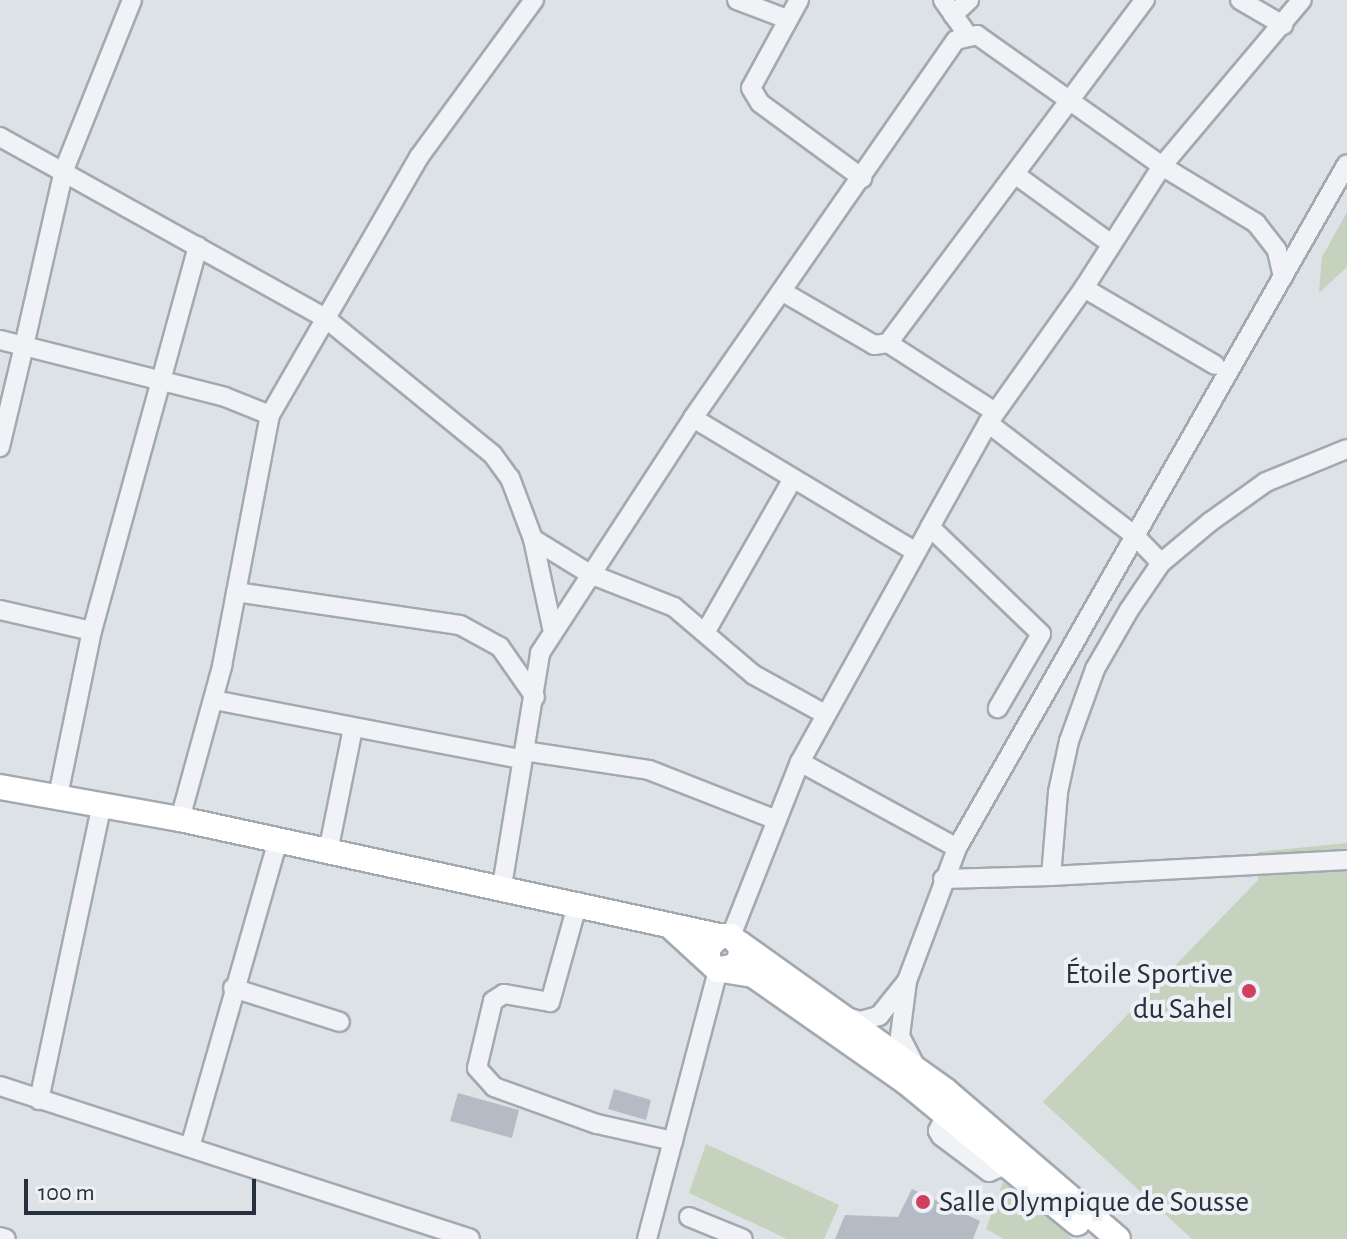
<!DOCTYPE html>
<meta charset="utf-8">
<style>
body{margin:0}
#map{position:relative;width:1347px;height:1239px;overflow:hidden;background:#dde2e7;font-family:"Alegreya Sans",sans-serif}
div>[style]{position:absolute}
.green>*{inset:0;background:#c4d2be}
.building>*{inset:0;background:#b5bbc4}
.roads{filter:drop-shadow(2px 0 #a3a9b1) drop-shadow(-2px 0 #a3a9b1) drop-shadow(0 2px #a3a9b1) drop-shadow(0 -2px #a3a9b1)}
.minor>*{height:18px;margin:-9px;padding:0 9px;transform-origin:9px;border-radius:9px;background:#f0f2f6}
.major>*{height:24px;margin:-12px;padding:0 12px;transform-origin:12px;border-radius:12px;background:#fff}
.dots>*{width:22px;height:22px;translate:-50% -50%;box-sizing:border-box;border:4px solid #edf1f5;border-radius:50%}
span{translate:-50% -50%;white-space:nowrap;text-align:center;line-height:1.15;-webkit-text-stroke:8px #edf1f5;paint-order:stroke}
.poi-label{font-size:30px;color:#27313e}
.right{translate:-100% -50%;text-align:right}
.left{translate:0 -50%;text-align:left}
.scale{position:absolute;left:24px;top:1179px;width:232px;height:36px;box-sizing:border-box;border:4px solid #27313e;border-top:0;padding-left:10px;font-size:24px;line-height:28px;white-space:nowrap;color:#27313e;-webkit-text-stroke:6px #edf1f5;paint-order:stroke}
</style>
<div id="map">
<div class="green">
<i style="clip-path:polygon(1347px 212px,1347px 267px,1319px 293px,1322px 257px)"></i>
<i style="clip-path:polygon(1347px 843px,1347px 1239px,1192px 1239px,1043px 1102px,1258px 880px,1258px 852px)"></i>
<i style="clip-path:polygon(706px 1144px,839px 1205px,824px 1239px,787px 1239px,689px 1193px)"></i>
<i style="clip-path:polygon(1003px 1182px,1032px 1202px,1072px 1239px,1004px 1239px,986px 1229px)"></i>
</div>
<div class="building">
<i style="clip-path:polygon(614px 1089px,651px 1100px,646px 1120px,608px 1109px)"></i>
<i style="clip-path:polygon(458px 1093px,519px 1110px,512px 1138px,450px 1121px)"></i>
<i style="clip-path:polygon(912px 1189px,980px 1221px,973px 1239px,835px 1239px,845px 1215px,898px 1217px)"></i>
</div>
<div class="roads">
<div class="minor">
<i style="left:132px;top:0;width:183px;rotate:111.8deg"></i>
<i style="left:64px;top:170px;width:180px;rotate:102.8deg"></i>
<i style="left:24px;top:346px;width:207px;rotate:14.2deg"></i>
<i style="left:225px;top:397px;width:48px;rotate:21.8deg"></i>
<i style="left:737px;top:0;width:53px;rotate:20.8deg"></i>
<i style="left:799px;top:0;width:100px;rotate:118.6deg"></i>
<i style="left:751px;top:88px;width:17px;rotate:59deg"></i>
<i style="left:760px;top:103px;width:127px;rotate:36.3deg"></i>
<i style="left:943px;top:0;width:42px;rotate:54.8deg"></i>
<i style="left:1240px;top:0;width:50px;rotate:30.2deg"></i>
<i style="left:953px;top:15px;width:22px;rotate:-43deg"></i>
<i style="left:0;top:137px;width:371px;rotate:29.1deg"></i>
<i style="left:324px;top:317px;width:218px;rotate:39.2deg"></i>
<i style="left:493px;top:455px;width:29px;rotate:54deg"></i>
<i style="left:510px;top:478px;width:65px;rotate:69.3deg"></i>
<i style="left:533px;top:539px;width:91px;rotate:77.9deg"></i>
<i style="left:1016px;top:175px;width:116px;rotate:35.9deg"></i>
<i style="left:1283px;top:277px;width:28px;rotate:-103deg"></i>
<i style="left:1277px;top:250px;width:34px;rotate:-128deg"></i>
<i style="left:1256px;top:223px;width:110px;rotate:-148.8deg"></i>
<i style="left:1162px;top:166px;width:217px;rotate:-49.9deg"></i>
<i style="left:1084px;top:288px;width:152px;rotate:30.4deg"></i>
<i style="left:783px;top:292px;width:105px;rotate:30.2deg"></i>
<i style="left:874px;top:345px;width:14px;rotate:-8deg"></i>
<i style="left:888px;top:343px;width:429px;rotate:-53.2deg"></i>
<i style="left:0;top:340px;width:25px;rotate:14deg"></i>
<i style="left:24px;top:346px;width:104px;rotate:103.4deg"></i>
<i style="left:888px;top:343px;width:127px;rotate:32.8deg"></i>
<i style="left:693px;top:418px;width:460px;rotate:-55.2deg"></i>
<i style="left:956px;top:40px;width:22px;rotate:-13deg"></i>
<i style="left:977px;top:35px;width:227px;rotate:35.3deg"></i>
<i style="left:1162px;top:166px;width:145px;rotate:122.6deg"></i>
<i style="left:1084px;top:288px;width:166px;rotate:125.4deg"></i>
<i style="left:988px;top:423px;width:119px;rotate:119.1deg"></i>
<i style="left:988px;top:423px;width:185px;rotate:37.5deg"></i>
<i style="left:1135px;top:536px;width:37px;rotate:46deg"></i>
<i style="left:533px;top:539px;width:67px;rotate:31.6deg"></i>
<i style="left:590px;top:574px;width:90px;rotate:21.4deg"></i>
<i style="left:674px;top:607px;width:105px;rotate:40.4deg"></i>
<i style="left:754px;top:675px;width:81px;rotate:28.8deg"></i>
<i style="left:236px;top:592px;width:226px;rotate:8.4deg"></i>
<i style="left:460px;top:625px;width:46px;rotate:28.8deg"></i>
<i style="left:500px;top:647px;width:61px;rotate:55deg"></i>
<i style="left:0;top:610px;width:94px;rotate:12.9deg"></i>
<i style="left:706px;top:631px;width:174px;rotate:-60.3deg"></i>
<i style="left:214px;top:700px;width:312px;rotate:10.9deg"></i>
<i style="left:524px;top:751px;width:126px;rotate:8.6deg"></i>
<i style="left:649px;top:770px;width:134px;rotate:21.4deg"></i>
<i style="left:800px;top:762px;width:179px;rotate:28.7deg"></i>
<i style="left:58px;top:796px;width:168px;rotate:-78.4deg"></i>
<i style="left:92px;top:631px;width:399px;rotate:-74.6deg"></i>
<i style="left:180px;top:819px;width:159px;rotate:-74.6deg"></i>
<i style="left:222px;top:666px;width:256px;rotate:-79.2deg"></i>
<i style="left:270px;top:415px;width:298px;rotate:-60deg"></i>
<i style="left:419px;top:157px;width:195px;rotate:-53.8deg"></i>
<i style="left:328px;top:852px;width:126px;rotate:-78.6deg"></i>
<i style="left:1051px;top:876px;width:296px;rotate:-3.1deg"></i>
<i style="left:943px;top:879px;width:108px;rotate:-1.6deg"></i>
<i style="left:1051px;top:876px;width:84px;rotate:-85.2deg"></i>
<i style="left:1058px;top:792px;width:52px;rotate:-77.8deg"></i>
<i style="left:1069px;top:741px;width:77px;rotate:-70.1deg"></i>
<i style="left:1095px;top:669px;width:68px;rotate:-60deg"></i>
<i style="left:1129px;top:610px;width:57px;rotate:-55.8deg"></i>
<i style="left:1161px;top:563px;width:64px;rotate:-39.9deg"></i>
<i style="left:1210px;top:522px;width:69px;rotate:-35.5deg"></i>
<i style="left:1266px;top:482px;width:87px;rotate:-22.2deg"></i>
<i style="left:502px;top:886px;width:236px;rotate:-80.7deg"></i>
<i style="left:540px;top:653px;width:280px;rotate:-56.9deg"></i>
<i style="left:693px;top:418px;width:260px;rotate:31deg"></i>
<i style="left:578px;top:902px;width:104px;rotate:105.6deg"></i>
<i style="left:550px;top:1002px;width:47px;rotate:-170.1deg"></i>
<i style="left:504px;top:994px;width:13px;rotate:148deg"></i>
<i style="left:493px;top:1001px;width:69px;rotate:103.4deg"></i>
<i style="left:477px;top:1068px;width:25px;rotate:48deg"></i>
<i style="left:494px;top:1087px;width:109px;rotate:19.8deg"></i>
<i style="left:597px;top:1124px;width:78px;rotate:12.6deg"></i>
<i style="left:731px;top:936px;width:187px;rotate:-68.4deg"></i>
<i style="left:800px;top:762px;width:269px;rotate:-61deg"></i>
<i style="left:930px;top:527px;width:154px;rotate:43.9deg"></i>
<i style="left:1041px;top:634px;width:86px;rotate:120.2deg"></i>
<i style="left:907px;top:981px;width:142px;rotate:-69.4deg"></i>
<i style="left:957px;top:848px;width:787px;rotate:-60.31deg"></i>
<i style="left:233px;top:988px;width:112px;rotate:17.6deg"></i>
<i style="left:846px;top:1017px;width:16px;rotate:15deg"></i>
<i style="left:861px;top:1021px;width:19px;rotate:-16deg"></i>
<i style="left:879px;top:1016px;width:45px;rotate:-51.3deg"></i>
<i style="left:907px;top:981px;width:55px;rotate:97.3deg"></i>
<i style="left:900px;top:1036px;width:31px;rotate:63deg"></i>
<i style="left:0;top:1086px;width:494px;rotate:18deg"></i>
<i style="left:39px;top:1100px;width:303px;rotate:-78deg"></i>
<i style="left:947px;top:1113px;width:20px;rotate:117deg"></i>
<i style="left:938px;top:1131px;width:6px;rotate:59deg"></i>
<i style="left:941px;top:1136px;width:60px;rotate:36.9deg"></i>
<i style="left:989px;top:1172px;width:21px;rotate:-23deg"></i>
<i style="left:190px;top:1147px;width:318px;rotate:-74deg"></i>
<i style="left:689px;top:1217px;width:58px;rotate:22.2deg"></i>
<i style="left:0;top:1237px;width:6px;rotate:18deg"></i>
<i style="left:647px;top:1239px;width:278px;rotate:-75.2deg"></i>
</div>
<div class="major">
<i style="left:0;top:787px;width:183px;rotate:10.1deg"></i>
<i style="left:180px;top:819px;width:552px;rotate:12.25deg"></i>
<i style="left:671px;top:927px;width:64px;rotate:42.5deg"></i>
<i style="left:718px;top:970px;width:21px;rotate:-14deg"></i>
<i style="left:738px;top:965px;width:17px;rotate:-77deg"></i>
<i style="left:742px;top:948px;width:16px;rotate:-133deg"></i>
<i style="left:731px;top:936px;width:12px;rotate:180deg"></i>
<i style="left:719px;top:936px;width:16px;rotate:133deg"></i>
<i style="left:708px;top:948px;width:12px;rotate:90deg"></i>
<i style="left:739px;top:943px;width:253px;rotate:35.5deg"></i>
<i style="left:945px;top:1090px;width:228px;rotate:40.7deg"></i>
<i style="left:728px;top:971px;width:25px;rotate:9deg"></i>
<i style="left:753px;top:975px;width:187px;rotate:35deg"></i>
<i style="left:906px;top:1082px;width:222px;rotate:39.5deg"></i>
</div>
</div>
<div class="dots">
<i style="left:1249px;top:991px;background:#d03f5e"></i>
<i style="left:923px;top:1202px;background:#d03f5e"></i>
</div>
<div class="poi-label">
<span class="right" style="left:1233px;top:991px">Étoile Sportive<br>du Sahel</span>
<span class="left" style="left:939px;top:1202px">Salle Olympique de Sousse</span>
</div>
<div class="scale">100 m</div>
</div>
